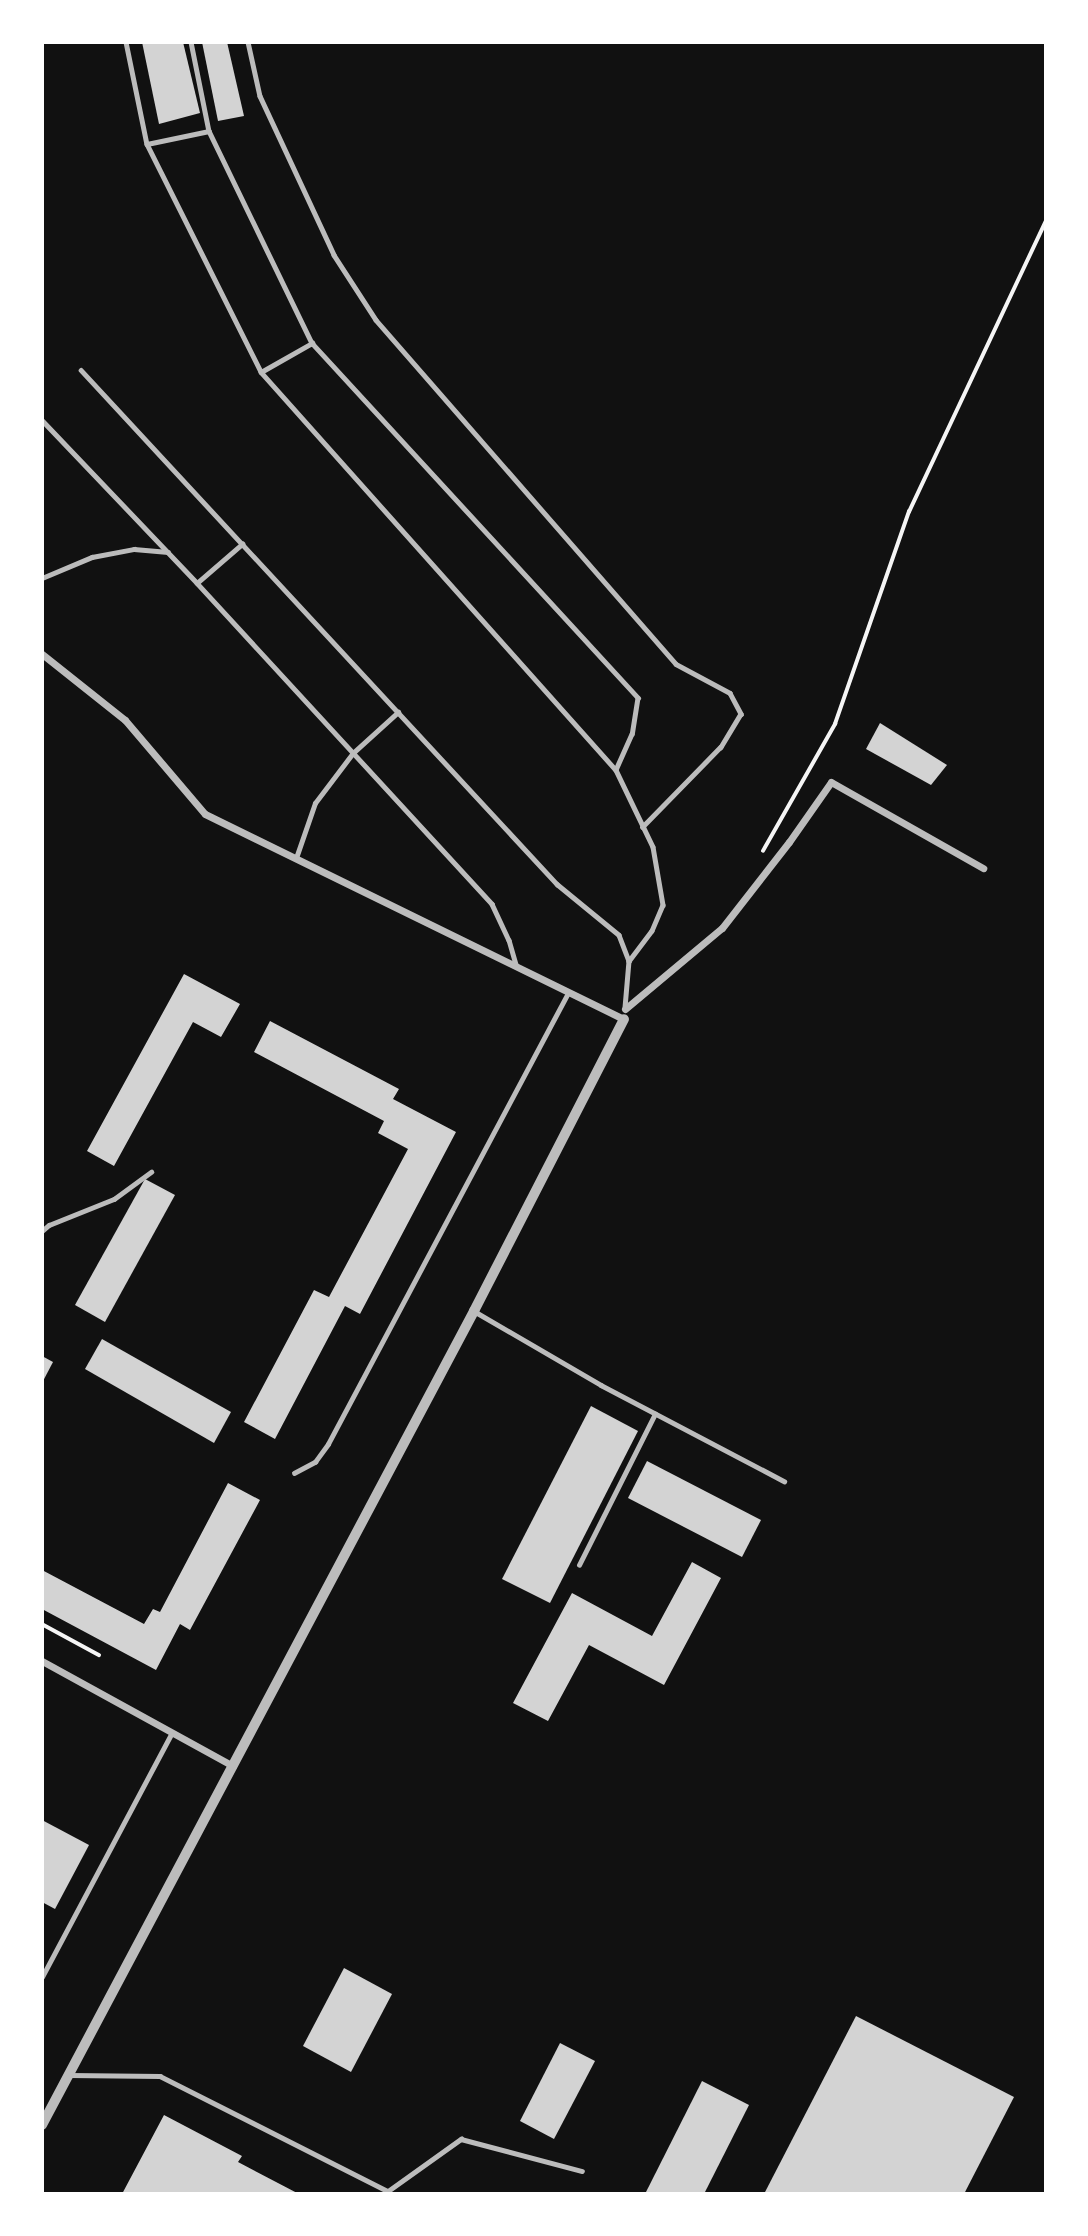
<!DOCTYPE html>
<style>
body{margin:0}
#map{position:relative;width:1088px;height:2236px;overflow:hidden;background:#111;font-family:"Sofia Sans Condensed",sans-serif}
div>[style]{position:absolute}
.building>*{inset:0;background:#d3d3d3}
.path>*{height:3.5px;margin:-1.75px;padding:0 1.75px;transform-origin:1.75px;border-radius:1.75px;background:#f5f5f5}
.service>*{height:4.5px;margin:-2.25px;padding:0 2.25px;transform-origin:2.25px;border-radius:2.25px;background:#bcbcbc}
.minor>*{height:7px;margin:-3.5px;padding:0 3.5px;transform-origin:3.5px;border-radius:3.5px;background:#bcbcbc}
.tertiary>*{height:10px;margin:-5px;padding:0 5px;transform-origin:5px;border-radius:5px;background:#bcbcbc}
span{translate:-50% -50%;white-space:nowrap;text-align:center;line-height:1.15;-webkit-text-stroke:5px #fff;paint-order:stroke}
.frame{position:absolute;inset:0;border:44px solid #fff;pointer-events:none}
</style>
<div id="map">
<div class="building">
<i style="clip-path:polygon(142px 42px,183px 42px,200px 113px,159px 124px)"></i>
<i style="clip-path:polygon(202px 42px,227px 42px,244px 116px,218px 121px)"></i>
<i style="clip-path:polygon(880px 723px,947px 765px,931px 785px,866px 749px)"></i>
<i style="clip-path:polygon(184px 974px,240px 1004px,221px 1037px,193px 1022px,114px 1166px,87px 1151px)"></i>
<i style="clip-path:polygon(270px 1021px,399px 1089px,393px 1099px,456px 1132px,360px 1314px,345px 1306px,275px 1439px,244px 1422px,314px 1290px,329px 1297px,408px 1149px,378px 1133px,384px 1121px,254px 1052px)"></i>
<i style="clip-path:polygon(145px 1179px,175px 1195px,105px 1322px,75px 1305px)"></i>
<i style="clip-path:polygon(102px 1339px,231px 1412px,214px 1443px,85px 1369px)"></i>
<i style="clip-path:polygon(42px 1356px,53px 1362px,42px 1383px)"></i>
<i style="clip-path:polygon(591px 1406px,638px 1431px,550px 1603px,502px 1579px)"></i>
<i style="clip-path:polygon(647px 1461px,761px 1520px,742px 1557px,628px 1498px)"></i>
<i style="clip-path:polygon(228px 1483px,260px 1500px,190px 1630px,180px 1624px,156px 1670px,42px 1609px,42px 1570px,144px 1624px,153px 1609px,160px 1612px)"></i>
<i style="clip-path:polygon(692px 1562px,721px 1578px,664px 1685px,589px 1645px,548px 1721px,513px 1703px,572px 1593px,652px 1636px)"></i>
<i style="clip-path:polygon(42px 1820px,89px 1845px,55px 1909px,42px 1902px)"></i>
<i style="clip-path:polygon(344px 1968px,392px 1994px,351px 2072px,303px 2046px)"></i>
<i style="clip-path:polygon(856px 2016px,1014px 2097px,964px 2194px,764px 2194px)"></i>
<i style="clip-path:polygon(560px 2043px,595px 2061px,554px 2139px,520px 2121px)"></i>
<i style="clip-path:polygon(702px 2081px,749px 2105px,704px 2194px,645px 2194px)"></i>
<i style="clip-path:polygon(164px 2115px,242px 2156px,238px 2162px,299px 2194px,122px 2194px)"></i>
</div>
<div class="path">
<i style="left:763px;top:851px;width:146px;rotate:-60.4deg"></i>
<i style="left:835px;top:724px;width:225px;rotate:-70.8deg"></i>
<i style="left:909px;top:512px;width:322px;rotate:-64.8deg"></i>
<i style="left:42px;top:1624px;width:65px;rotate:28.5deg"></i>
</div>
<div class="service">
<i style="left:126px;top:42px;width:104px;rotate:78.4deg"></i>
<i style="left:147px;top:144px;width:255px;rotate:63.4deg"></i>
<i style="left:261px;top:372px;width:533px;rotate:48.27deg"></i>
<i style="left:616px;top:770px;width:85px;rotate:64.3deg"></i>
<i style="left:653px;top:847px;width:59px;rotate:80.2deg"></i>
<i style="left:663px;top:905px;width:28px;rotate:113deg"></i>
<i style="left:652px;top:931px;width:38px;rotate:127deg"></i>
<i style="left:191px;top:42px;width:91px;rotate:78.6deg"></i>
<i style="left:209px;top:131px;width:236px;rotate:64.1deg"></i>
<i style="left:312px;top:343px;width:482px;rotate:47.4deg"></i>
<i style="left:638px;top:698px;width:36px;rotate:99deg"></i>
<i style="left:632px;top:734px;width:39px;rotate:114deg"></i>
<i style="left:248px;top:42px;width:55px;rotate:77.5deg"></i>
<i style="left:260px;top:96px;width:175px;rotate:65deg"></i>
<i style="left:334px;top:255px;width:77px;rotate:57.1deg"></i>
<i style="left:376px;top:320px;width:456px;rotate:48.9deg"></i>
<i style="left:676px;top:664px;width:61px;rotate:28.2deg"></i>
<i style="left:730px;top:693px;width:24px;rotate:62deg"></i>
<i style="left:741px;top:714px;width:39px;rotate:121deg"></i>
<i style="left:721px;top:747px;width:112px;rotate:134.3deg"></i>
<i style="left:147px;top:144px;width:63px;rotate:-11.8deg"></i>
<i style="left:81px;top:370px;width:701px;rotate:47.2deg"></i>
<i style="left:557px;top:884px;width:80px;rotate:39.4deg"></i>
<i style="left:619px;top:935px;width:28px;rotate:69deg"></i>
<i style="left:629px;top:961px;width:47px;rotate:94.9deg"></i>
<i style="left:261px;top:372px;width:59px;rotate:-29.6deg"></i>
<i style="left:42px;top:420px;width:225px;rotate:46.4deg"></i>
<i style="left:197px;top:583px;width:436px;rotate:47.4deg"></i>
<i style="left:492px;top:904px;width:40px;rotate:65deg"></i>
<i style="left:509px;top:940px;width:26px;rotate:74deg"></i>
<i style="left:42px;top:578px;width:54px;rotate:-22.8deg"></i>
<i style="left:92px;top:557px;width:43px;rotate:-10.8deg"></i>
<i style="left:134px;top:549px;width:34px;rotate:5deg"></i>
<i style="left:197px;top:583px;width:60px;rotate:-40.9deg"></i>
<i style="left:296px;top:858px;width:58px;rotate:-70.9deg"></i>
<i style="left:315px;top:803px;width:63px;rotate:-52.8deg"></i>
<i style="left:353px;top:753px;width:61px;rotate:-42.3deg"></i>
<i style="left:42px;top:1231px;width:9px;rotate:-41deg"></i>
<i style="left:49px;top:1225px;width:70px;rotate:-21.8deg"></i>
<i style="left:114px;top:1199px;width:46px;rotate:-36.1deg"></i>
<i style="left:474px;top:1311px;width:147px;rotate:30.2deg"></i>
<i style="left:601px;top:1385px;width:207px;rotate:27.7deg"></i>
<i style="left:294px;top:1473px;width:24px;rotate:-28deg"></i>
<i style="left:315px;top:1462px;width:22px;rotate:-54deg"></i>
<i style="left:328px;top:1444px;width:511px;rotate:-61.98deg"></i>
<i style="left:579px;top:1565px;width:169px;rotate:-63.3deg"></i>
<i style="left:42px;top:1977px;width:276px;rotate:-62deg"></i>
<i style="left:69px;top:2075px;width:91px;rotate:0.6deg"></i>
<i style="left:160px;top:2076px;width:255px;rotate:26.8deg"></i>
<i style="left:388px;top:2191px;width:90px;rotate:-35.5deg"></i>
<i style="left:461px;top:2139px;width:125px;rotate:14.8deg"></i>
</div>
<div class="minor">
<i style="left:42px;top:654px;width:106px;rotate:38.5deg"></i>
<i style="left:125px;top:720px;width:123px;rotate:49.6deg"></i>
<i style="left:205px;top:814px;width:466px;rotate:26.1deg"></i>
<i style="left:625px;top:1009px;width:126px;rotate:-39.9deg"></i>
<i style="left:722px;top:928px;width:109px;rotate:-52.1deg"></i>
<i style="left:789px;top:842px;width:73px;rotate:-55deg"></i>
<i style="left:831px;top:782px;width:175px;rotate:29.5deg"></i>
<i style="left:42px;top:1661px;width:218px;rotate:28.8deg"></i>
</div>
<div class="tertiary">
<i style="left:42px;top:2125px;width:922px;rotate:-62.04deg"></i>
<i style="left:474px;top:1311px;width:328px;rotate:-62.8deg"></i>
</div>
<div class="frame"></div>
</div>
